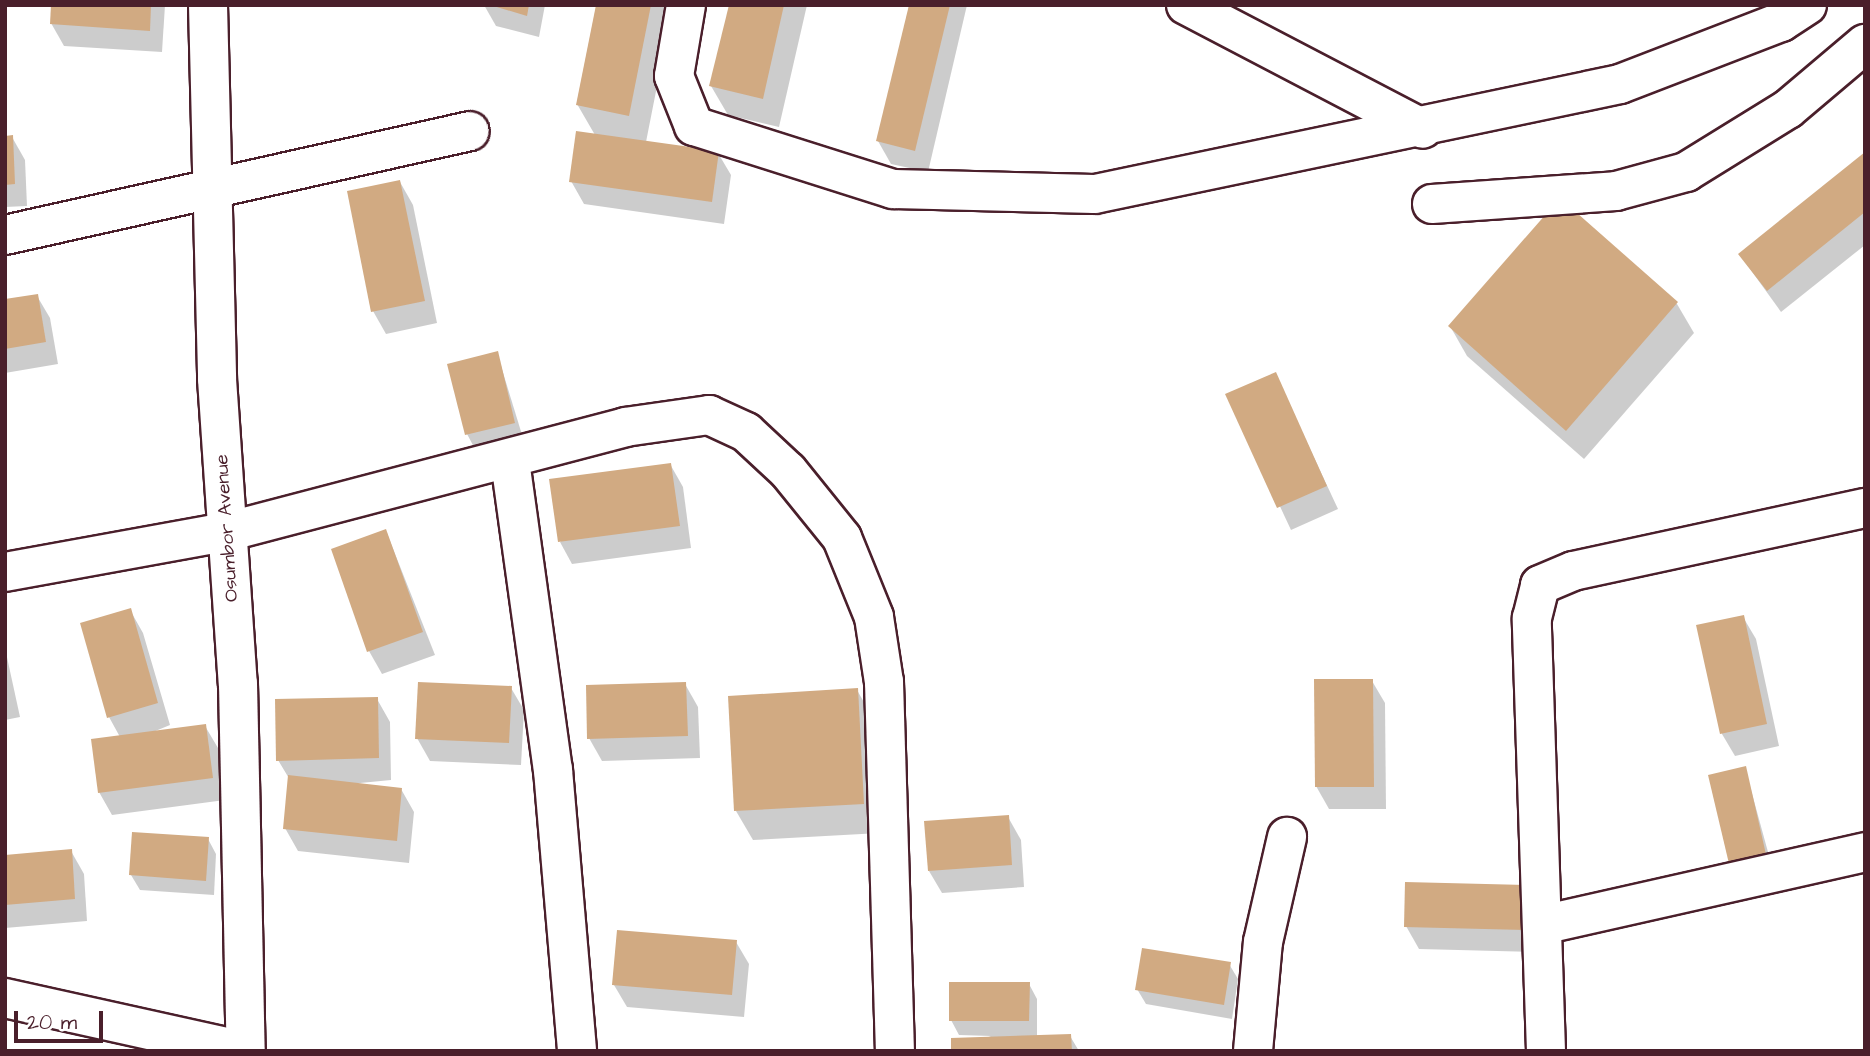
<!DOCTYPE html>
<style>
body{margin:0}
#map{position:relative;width:1870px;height:1056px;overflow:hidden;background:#fff;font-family:"Architects Daughter",sans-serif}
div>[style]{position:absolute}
.shadow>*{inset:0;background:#0003}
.building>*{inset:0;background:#d1aa82}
.roads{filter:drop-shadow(2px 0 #4a1f2b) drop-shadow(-2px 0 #4a1f2b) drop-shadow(0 2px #4a1f2b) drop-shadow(0 -2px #4a1f2b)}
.minor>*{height:38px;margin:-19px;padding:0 19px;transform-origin:19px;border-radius:19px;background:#fff}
span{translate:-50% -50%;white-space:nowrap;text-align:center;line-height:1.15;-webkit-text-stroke:7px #fff;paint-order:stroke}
.street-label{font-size:19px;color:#4a1f2b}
.frame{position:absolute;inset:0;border:7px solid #4a1f2b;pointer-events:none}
.scale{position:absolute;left:14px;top:1011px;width:89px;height:32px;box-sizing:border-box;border:4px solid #4a1f2b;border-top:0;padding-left:9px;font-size:21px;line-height:24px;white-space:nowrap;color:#4a1f2b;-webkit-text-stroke:5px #fff;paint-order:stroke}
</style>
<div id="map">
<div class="shadow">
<i style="clip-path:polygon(53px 5px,165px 5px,162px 52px,64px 46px,51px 23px)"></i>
<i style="clip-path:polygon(484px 5px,545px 5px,539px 37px,496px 26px)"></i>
<i style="clip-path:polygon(597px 5px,673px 5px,646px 142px,718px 153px,731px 175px,724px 224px,584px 204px,571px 181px,595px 135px,577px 104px)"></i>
<i style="clip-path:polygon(731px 5px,807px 5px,779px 127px,728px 115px,711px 86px)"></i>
<i style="clip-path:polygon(910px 5px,967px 5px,928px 172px,891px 164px,878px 141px)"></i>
<i style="clip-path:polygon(5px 137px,12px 137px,25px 160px,27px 206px,5px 207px)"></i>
<i style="clip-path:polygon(1865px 155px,1865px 245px,1781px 312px,1740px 255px)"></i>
<i style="clip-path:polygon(400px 182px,413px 205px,437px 323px,386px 334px,373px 311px)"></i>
<i style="clip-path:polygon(1560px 200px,1677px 304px,1694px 333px,1584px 459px,1467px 356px,1450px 326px)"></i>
<i style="clip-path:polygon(37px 296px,50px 318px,58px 364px,5px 373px,5px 301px)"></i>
<i style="clip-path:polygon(497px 353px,523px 438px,475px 449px,467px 434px)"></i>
<i style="clip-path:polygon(1275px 374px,1338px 509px,1291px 530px,1228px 395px)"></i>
<i style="clip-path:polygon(670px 464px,683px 487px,691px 548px,572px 564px,560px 542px)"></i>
<i style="clip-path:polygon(386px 531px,435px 655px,382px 674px,369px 651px)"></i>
<i style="clip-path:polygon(130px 610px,143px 633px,170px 725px,153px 732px,205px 726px,218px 748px,225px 800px,112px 815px,99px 792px,120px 737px,109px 717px)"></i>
<i style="clip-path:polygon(1743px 617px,1756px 639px,1779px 746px,1735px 756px,1722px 734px,1698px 627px)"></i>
<i style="clip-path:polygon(5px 648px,20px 717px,5px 720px)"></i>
<i style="clip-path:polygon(1372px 681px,1385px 703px,1386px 809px,1329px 809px,1316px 786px)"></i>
<i style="clip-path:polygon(685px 684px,698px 707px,700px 758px,602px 761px,589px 738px)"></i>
<i style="clip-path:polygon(511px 688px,524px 710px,521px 765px,430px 761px,417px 738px)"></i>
<i style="clip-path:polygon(857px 690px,874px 720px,880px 833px,753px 840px,736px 811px)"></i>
<i style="clip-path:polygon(377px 699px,390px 722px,391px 780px,350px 784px,401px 789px,414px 812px,409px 863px,298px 851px,285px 828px,290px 780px,278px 760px)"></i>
<i style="clip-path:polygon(1745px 768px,1774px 874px,1740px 882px)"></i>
<i style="clip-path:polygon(1008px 817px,1021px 840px,1024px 887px,942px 893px,929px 871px)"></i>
<i style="clip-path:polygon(208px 839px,216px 854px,214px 895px,140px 890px,131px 875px)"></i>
<i style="clip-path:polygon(71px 851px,84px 874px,87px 921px,5px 928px,5px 856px)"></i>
<i style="clip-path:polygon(1525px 887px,1537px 952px,1419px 949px,1406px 926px)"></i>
<i style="clip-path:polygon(736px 942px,749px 964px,744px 1017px,627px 1007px,614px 985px)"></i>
<i style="clip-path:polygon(1229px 964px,1238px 979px,1232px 1019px,1146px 1004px,1137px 989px)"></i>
<i style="clip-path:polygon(1029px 984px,1037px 999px,1037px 1037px,1070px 1036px,1079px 1051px,953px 1051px,991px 1036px,959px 1035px,951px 1020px)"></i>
</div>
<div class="building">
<i style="clip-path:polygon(51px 5px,151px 5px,150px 31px,50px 24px)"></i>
<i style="clip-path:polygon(490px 5px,529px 5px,527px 16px)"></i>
<i style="clip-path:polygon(596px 5px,651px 5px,629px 116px,576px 105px)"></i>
<i style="clip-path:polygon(729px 5px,784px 5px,763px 99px,709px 86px)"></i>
<i style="clip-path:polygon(909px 5px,950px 5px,915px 151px,876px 141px)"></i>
<i style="clip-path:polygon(576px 131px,719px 151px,712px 202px,569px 182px)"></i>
<i style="clip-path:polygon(13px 135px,15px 184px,5px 185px,5px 136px)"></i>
<i style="clip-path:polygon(1865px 152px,1865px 212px,1767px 291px,1738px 254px)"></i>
<i style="clip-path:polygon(400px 180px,425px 301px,371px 312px,347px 191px)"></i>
<i style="clip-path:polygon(1560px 198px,1678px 302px,1566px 431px,1448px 326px)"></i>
<i style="clip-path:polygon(38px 294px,46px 342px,5px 349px,5px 299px)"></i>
<i style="clip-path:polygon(498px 351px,515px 423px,465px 435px,447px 364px)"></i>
<i style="clip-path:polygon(1276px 372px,1327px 486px,1277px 508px,1225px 394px)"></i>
<i style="clip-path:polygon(671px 463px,680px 526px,558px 542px,549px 479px)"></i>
<i style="clip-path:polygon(386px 529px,423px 632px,367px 652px,331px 549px)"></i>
<i style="clip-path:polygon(131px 608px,158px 703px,107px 718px,80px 623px)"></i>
<i style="clip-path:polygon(1744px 615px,1767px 724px,1720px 734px,1696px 625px)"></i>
<i style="clip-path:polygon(1314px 679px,1373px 679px,1374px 787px,1315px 787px)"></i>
<i style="clip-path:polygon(418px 682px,512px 686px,509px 743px,415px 739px)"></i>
<i style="clip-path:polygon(686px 682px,688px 736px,587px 739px,586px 685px)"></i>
<i style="clip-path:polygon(858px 688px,864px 804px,734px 811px,728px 696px)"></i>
<i style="clip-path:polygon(378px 697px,379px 758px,276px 761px,275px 699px)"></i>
<i style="clip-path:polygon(206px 724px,213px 778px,98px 793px,91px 739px)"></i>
<i style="clip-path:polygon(1746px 766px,1767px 859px,1730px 868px,1708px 775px)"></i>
<i style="clip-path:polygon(288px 775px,402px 788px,397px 841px,283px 829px)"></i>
<i style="clip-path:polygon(1009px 815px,1012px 865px,928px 871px,924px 821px)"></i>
<i style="clip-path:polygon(132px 832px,209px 837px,206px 881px,129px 875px)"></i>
<i style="clip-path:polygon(72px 849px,75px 899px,5px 905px,5px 855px)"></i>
<i style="clip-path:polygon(1405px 882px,1526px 885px,1525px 930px,1404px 927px)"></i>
<i style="clip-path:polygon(617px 930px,737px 940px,732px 995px,612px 985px)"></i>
<i style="clip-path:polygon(1142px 948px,1231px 962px,1224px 1005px,1135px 990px)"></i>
<i style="clip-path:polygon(949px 982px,1030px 982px,1029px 1021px,949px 1021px)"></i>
<i style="clip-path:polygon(1071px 1034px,1072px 1051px,951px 1051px,951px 1038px)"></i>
</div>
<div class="roads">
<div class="minor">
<i style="left:208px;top:5px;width:374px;rotate:88.6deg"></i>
<i style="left:217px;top:379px;width:306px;rotate:86.1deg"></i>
<i style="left:238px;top:684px;width:367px;rotate:88.8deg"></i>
<i style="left:686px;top:5px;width:72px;rotate:99.6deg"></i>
<i style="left:674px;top:76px;width:54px;rotate:68.2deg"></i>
<i style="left:694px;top:126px;width:209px;rotate:17.6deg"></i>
<i style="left:893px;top:189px;width:202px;rotate:1.4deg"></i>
<i style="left:1095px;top:194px;width:536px;rotate:-11.83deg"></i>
<i style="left:1620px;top:84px;width:173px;rotate:-21.1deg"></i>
<i style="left:1781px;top:22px;width:31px;rotate:-33deg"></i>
<i style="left:1186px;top:5px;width:267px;rotate:27.6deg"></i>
<i style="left:1432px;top:204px;width:184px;rotate:-4deg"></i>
<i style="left:1616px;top:191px;width:73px;rotate:-15.2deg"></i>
<i style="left:1686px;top:172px;width:120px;rotate:-31.7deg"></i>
<i style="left:1788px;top:109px;width:101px;rotate:-40.2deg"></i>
<i style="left:5px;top:235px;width:476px;rotate:-12.6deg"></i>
<i style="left:510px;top:461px;width:312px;rotate:82.1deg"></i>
<i style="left:553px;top:770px;width:282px;rotate:85.1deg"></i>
<i style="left:5px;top:572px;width:225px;rotate:-10.3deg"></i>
<i style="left:226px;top:532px;width:413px;rotate:-14.7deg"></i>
<i style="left:625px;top:427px;width:85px;rotate:-8.1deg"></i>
<i style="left:709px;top:415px;width:41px;rotate:24.7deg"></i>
<i style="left:746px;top:432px;width:57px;rotate:42.9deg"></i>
<i style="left:788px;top:471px;width:86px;rotate:51.1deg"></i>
<i style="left:842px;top:538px;width:85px;rotate:67.9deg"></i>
<i style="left:874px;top:617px;width:66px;rotate:81.3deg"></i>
<i style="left:884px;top:682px;width:369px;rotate:88.3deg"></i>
<i style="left:1546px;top:924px;width:327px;rotate:-12.7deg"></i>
<i style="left:5px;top:998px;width:246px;rotate:12.5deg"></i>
<i style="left:1253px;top:1051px;width:109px;rotate:-84.8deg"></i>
<i style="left:1263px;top:942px;width:108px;rotate:-77.1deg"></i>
<i style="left:1546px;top:1051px;width:433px;rotate:-91.9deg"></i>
<i style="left:1532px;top:618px;width:34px;rotate:-76deg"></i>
<i style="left:1540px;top:585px;width:36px;rotate:-23deg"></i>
<i style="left:1573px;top:571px;width:299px;rotate:-12.2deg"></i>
</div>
</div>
<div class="street-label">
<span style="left:227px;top:528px;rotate:-94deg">Osumbor Avenue</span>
</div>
<div class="frame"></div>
<div class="scale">20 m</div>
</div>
